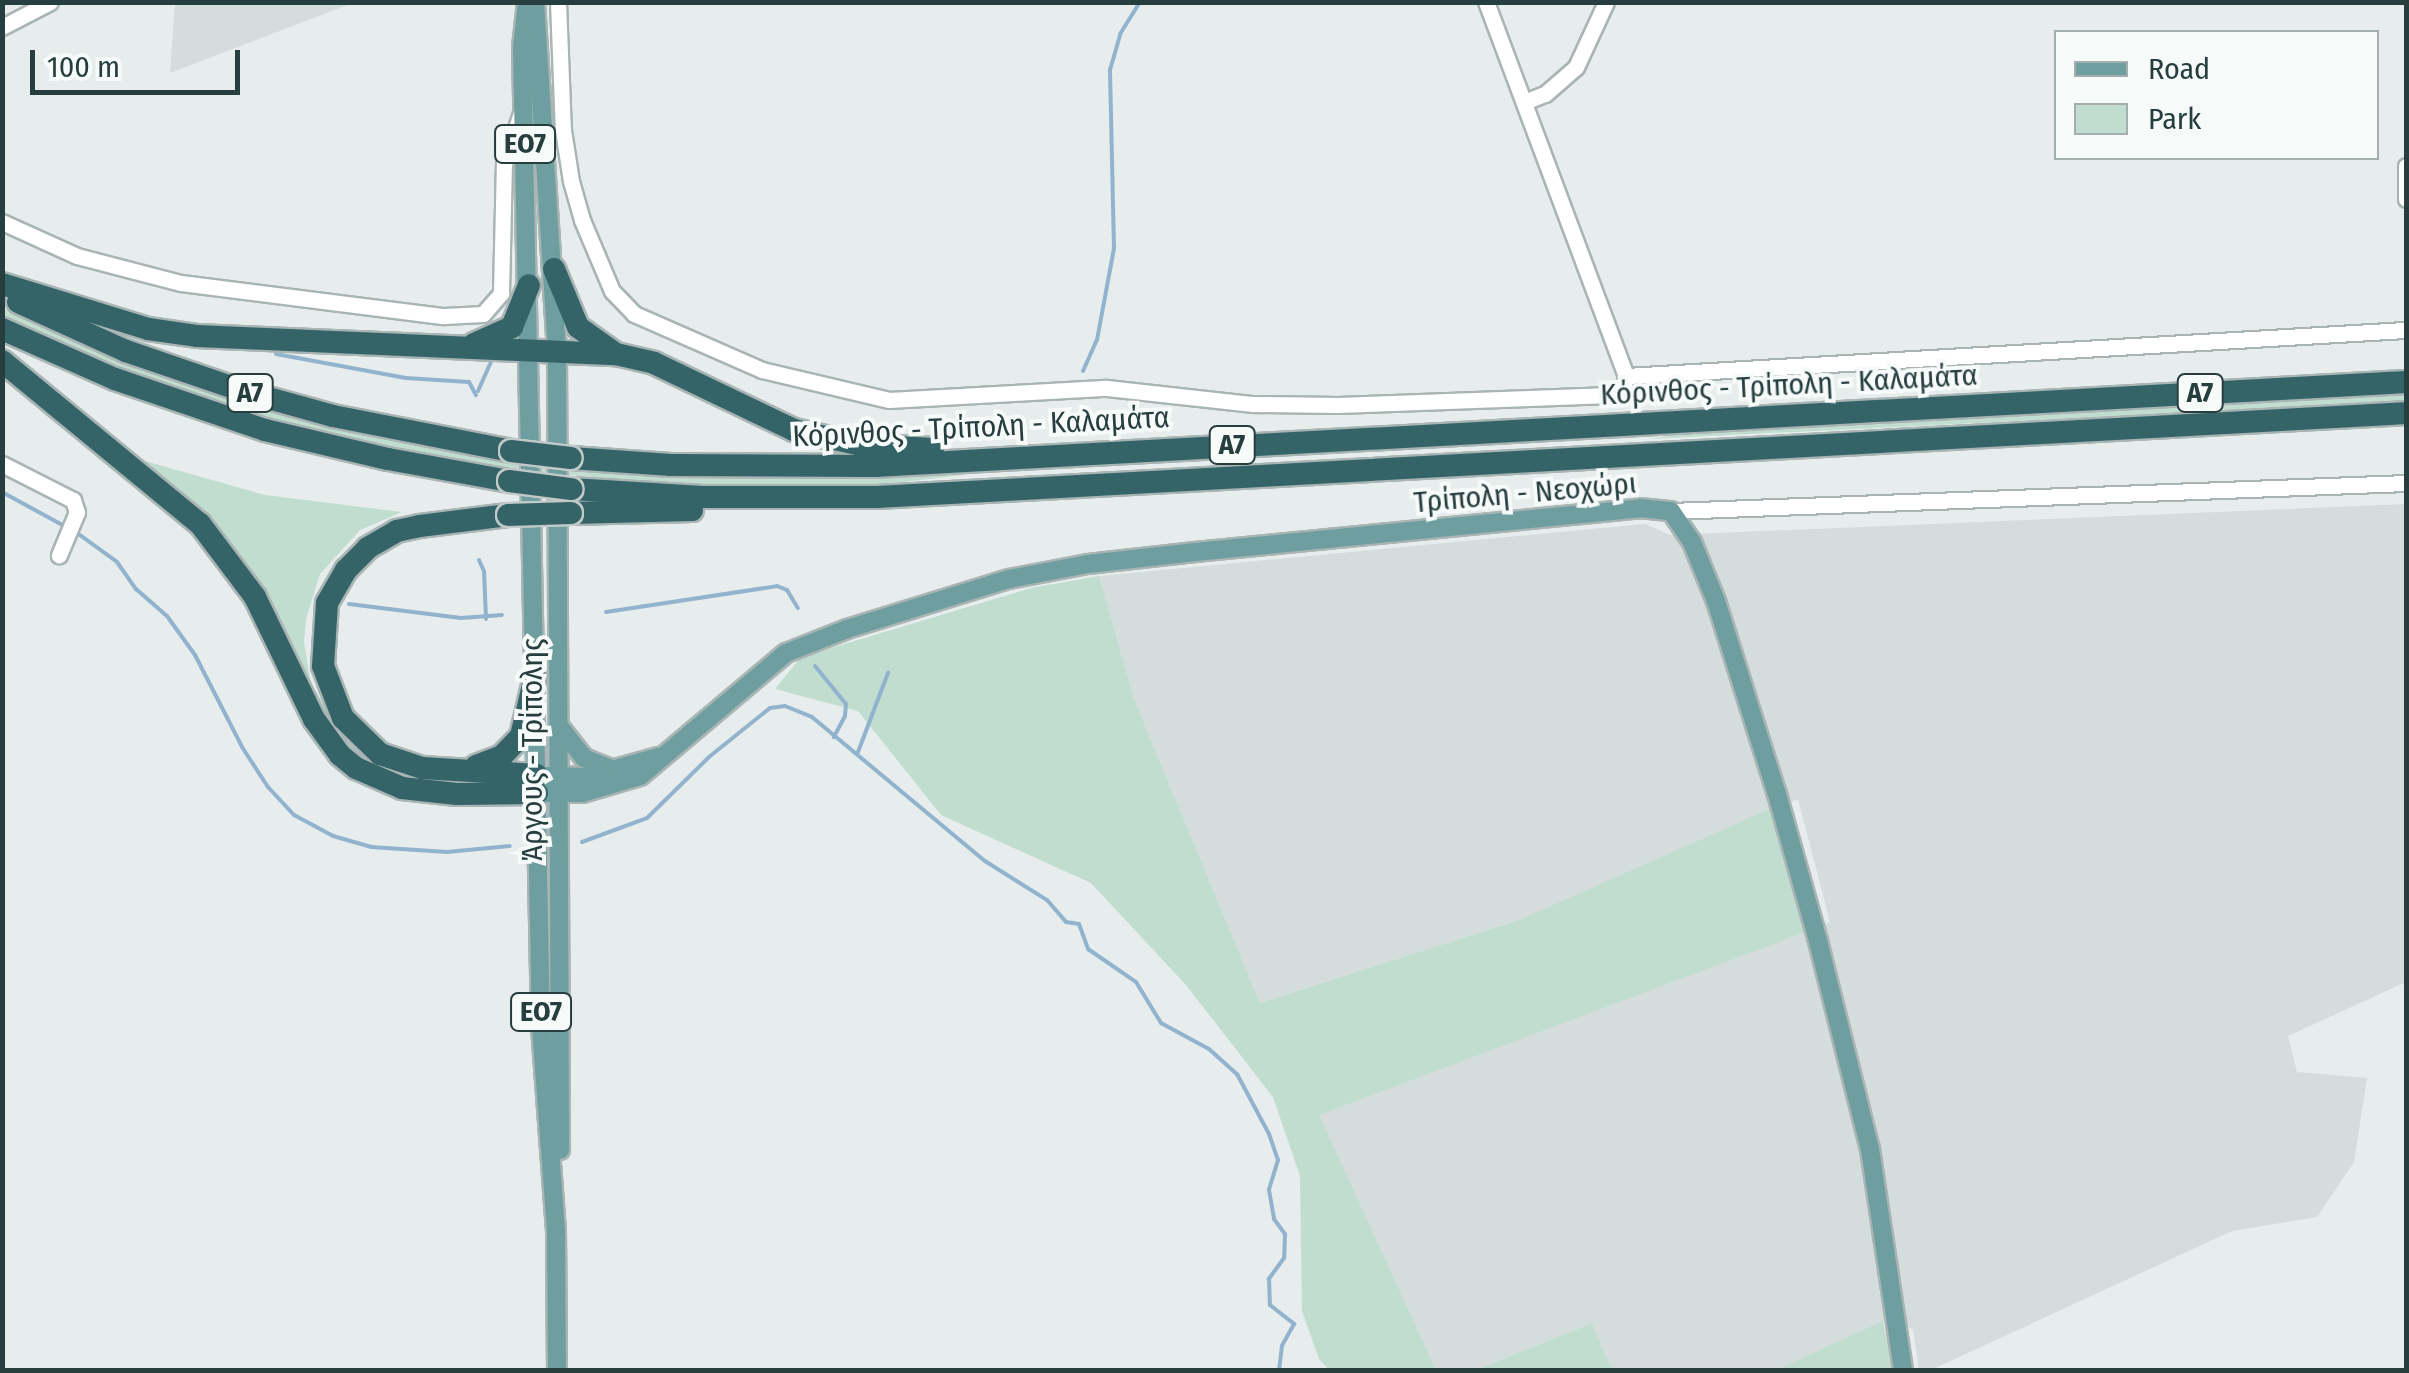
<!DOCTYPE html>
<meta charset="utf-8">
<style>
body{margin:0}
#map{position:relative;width:2409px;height:1373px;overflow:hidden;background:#e6edec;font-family:"Fira Sans Condensed",sans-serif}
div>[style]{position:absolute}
.built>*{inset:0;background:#d4dddc}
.green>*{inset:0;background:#c0ddd0}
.stream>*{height:4px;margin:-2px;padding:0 2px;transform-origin:2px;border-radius:2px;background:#92b3ce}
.roads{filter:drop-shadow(2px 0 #a9b5b4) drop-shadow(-2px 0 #a9b5b4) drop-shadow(0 2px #a9b5b4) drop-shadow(0 -2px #a9b5b4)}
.minor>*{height:15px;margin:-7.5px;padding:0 7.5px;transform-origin:7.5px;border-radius:7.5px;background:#fff}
.major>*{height:18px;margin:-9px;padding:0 9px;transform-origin:9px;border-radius:9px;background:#6e9e9f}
.highway>*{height:22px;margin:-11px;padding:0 11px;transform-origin:11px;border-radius:11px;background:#346468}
.bridges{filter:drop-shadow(2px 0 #c2c9c9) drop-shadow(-2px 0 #c2c9c9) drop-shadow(0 2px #c2c9c9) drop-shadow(0 -2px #c2c9c9)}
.highway-bridge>*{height:22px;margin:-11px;padding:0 11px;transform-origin:11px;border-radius:11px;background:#346468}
span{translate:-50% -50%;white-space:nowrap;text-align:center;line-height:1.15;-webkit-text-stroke:8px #f6faf9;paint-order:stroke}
.shield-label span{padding:2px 8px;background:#f6faf9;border:2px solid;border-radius:8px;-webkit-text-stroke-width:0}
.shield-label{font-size:28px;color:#263e3e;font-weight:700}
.street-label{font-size:30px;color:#263e3e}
.frame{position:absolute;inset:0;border:5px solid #263e3e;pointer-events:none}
.legend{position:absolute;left:2054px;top:30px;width:325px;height:130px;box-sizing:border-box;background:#f6faf9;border:2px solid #a3afae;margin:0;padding:12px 18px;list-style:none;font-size:30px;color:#263e3e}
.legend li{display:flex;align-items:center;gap:20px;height:50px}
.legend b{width:50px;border:2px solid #a3afae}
.scale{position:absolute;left:30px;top:50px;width:210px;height:45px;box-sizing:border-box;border:5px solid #263e3e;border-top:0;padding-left:12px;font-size:30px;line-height:35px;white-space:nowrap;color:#263e3e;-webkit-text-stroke:8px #f6faf9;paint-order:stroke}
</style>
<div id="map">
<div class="built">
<i style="clip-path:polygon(175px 3px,175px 2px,353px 3px,170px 73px)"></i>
<i style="clip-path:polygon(2406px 504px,2406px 982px,2288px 1036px,2297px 1072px,2367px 1078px,2354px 1162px,2317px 1217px,2232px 1231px,1931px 1370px,1919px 1370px,1913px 1329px,1884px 1321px,1776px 1370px,1612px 1370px,1592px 1323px,1476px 1370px,1436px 1370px,1318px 1115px,1830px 922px,1798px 799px,1522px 919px,1260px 1003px,1134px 699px,1099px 576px,1645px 524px,1670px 535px)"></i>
</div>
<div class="green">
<i style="clip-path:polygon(2px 308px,122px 362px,210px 393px,330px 428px,451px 452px,571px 471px,671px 477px,963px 475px,877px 485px,764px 486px,671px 484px,510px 470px,329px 435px,207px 400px,90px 357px,3px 317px)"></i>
<i style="clip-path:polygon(2406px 394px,2406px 402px,1649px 439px,1689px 433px)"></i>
<i style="clip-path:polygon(131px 457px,265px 495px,402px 512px,360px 530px,320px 574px,306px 619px,304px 642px,311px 684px,343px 733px,456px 776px,509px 788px,400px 780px,330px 736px,272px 622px)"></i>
<i style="clip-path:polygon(1099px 576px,1134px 699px,1260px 1003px,1522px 919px,1770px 809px,1805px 932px,1319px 1115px,1436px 1370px,1329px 1370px,1319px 1359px,1302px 1311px,1300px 1176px,1273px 1097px,1186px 985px,1091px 883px,941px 815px,858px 711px,775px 689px,801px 657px,1031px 588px)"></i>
<i style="clip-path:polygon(1883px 1321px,1893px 1370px,1776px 1370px)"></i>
<i style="clip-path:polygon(1592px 1323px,1612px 1370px,1476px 1370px)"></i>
</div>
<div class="stream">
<i style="left:276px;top:354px;width:132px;rotate:10.5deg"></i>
<i style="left:406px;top:378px;width:63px;rotate:3.6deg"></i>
<i style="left:469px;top:382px;width:15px;rotate:62deg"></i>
<i style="left:1083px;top:371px;width:34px;rotate:-66deg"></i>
<i style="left:1097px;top:340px;width:94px;rotate:-79.5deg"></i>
<i style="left:1114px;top:248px;width:178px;rotate:-91.3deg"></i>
<i style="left:1110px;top:70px;width:37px;rotate:-74deg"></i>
<i style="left:1120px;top:34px;width:38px;rotate:-58deg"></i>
<i style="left:478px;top:391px;width:34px;rotate:-66deg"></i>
<i style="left:2px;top:492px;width:71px;rotate:28.7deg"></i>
<i style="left:73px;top:530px;width:54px;rotate:36deg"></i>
<i style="left:117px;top:562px;width:33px;rotate:55deg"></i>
<i style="left:136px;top:589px;width:41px;rotate:41.1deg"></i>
<i style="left:167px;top:616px;width:48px;rotate:54.3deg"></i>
<i style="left:195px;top:655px;width:103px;rotate:62.9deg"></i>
<i style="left:242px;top:747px;width:48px;rotate:57deg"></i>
<i style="left:268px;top:787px;width:38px;rotate:47deg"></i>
<i style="left:294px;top:815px;width:44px;rotate:28.3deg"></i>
<i style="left:333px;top:836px;width:40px;rotate:16deg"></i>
<i style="left:371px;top:847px;width:76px;rotate:3.8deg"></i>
<i style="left:447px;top:852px;width:63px;rotate:-5.4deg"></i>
<i style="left:479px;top:560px;width:12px;rotate:66deg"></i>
<i style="left:484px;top:571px;width:48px;rotate:87.6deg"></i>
<i style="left:349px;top:604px;width:113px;rotate:7.1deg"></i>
<i style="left:461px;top:618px;width:41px;rotate:-4.2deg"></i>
<i style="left:606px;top:612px;width:173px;rotate:-8.6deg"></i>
<i style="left:777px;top:586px;width:11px;rotate:22deg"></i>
<i style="left:787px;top:590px;width:21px;rotate:59deg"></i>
<i style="left:815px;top:666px;width:49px;rotate:50.8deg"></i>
<i style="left:846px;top:704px;width:12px;rotate:95deg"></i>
<i style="left:845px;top:716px;width:24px;rotate:118deg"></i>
<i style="left:858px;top:752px;width:85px;rotate:-69.2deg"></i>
<i style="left:582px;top:842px;width:69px;rotate:-20.3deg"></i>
<i style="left:647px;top:818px;width:87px;rotate:-44.5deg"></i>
<i style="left:709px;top:757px;width:78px;rotate:-38.8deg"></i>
<i style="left:770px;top:708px;width:15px;rotate:-8deg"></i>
<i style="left:785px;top:706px;width:29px;rotate:22deg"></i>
<i style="left:812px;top:717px;width:225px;rotate:39.8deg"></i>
<i style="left:985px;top:861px;width:73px;rotate:32.2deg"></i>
<i style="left:1047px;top:900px;width:29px;rotate:49deg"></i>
<i style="left:1066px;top:922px;width:13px;rotate:9deg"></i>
<i style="left:1079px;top:924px;width:27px;rotate:70deg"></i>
<i style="left:1088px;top:949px;width:58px;rotate:34.5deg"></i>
<i style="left:1136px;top:982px;width:48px;rotate:58.6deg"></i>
<i style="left:1161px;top:1023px;width:55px;rotate:28.4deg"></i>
<i style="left:1209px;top:1049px;width:38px;rotate:42deg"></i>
<i style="left:1237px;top:1074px;width:68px;rotate:61.9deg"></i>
<i style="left:1269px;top:1134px;width:28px;rotate:71deg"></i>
<i style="left:1278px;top:1160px;width:31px;rotate:107deg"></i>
<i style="left:1269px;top:1190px;width:29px;rotate:80deg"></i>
<i style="left:1274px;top:1219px;width:19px;rotate:54deg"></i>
<i style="left:1285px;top:1234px;width:24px;rotate:92deg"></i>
<i style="left:1284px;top:1258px;width:26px;rotate:126deg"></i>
<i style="left:1269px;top:1279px;width:26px;rotate:88deg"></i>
<i style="left:1270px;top:1305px;width:31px;rotate:38deg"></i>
<i style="left:1294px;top:1324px;width:25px;rotate:119deg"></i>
<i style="left:1282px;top:1346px;width:24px;rotate:97deg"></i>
</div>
<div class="roads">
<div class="minor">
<i style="left:558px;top:2px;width:128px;rotate:87.8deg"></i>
<i style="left:563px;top:130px;width:52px;rotate:81.1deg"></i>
<i style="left:571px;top:181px;width:41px;rotate:74.2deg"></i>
<i style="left:582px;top:220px;width:77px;rotate:67.1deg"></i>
<i style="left:612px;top:291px;width:32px;rotate:46deg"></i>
<i style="left:634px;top:314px;width:140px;rotate:23.6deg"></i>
<i style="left:762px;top:370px;width:130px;rotate:13.3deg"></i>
<i style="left:889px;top:400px;width:218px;rotate:-3.2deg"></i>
<i style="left:1107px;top:388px;width:147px;rotate:6.3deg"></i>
<i style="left:1253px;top:404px;width:85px;rotate:0.7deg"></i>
<i style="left:1338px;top:405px;width:273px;rotate:-2.1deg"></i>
<i style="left:1611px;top:395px;width:13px;rotate:-27deg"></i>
<i style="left:1623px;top:389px;width:13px;rotate:-77deg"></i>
<i style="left:1626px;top:376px;width:399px;rotate:-110.5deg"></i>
<i style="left:2px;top:27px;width:54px;rotate:-27.5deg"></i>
<i style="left:1524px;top:102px;width:22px;rotate:-21deg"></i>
<i style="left:1545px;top:94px;width:41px;rotate:-41.1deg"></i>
<i style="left:1576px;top:67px;width:72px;rotate:-65.2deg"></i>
<i style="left:2406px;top:166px;width:33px;rotate:90deg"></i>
<i style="left:2px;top:222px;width:82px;rotate:24.4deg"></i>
<i style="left:77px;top:256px;width:107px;rotate:14.6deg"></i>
<i style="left:181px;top:283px;width:265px;rotate:7.2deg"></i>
<i style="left:444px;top:316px;width:39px;rotate:-3deg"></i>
<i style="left:483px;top:314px;width:28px;rotate:-49deg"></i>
<i style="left:501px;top:293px;width:129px;rotate:-88.7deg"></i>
<i style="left:504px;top:164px;width:57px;rotate:-71.6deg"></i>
<i style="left:1626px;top:376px;width:781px;rotate:-3.38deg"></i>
<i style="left:2px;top:464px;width:80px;rotate:26.9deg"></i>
<i style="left:73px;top:500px;width:13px;rotate:72deg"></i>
<i style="left:77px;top:512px;width:47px;rotate:112.7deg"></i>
<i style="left:1671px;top:511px;width:736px;rotate:-2.18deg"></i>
</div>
<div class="major">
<i style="left:527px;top:2px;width:45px;rotate:96.3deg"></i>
<i style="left:522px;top:47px;width:980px;rotate:88.89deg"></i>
<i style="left:541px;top:1027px;width:204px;rotate:85.8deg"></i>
<i style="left:556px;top:1230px;width:140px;rotate:89.6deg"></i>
<i style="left:535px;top:2px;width:351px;rotate:86.4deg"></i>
<i style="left:557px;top:352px;width:798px;rotate:89.78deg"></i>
<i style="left:559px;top:726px;width:41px;rotate:52deg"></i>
<i style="left:584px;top:758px;width:31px;rotate:22deg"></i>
<i style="left:547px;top:776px;width:40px;rotate:1.4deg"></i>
<i style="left:587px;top:777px;width:74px;rotate:-15.7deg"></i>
<i style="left:537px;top:793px;width:45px"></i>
<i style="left:582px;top:793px;width:60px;rotate:-16.3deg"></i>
<i style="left:640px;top:776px;width:191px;rotate:-40.1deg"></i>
<i style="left:786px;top:653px;width:66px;rotate:-21.5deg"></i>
<i style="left:847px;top:629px;width:170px;rotate:-17.2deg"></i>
<i style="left:1009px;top:579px;width:80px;rotate:-10.8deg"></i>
<i style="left:1088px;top:564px;width:108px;rotate:-6.4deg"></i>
<i style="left:1195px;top:552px;width:447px;rotate:-5.6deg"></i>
<i style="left:1640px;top:508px;width:31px;rotate:6deg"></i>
<i style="left:1671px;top:511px;width:37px;rotate:56deg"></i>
<i style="left:1692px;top:542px;width:64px;rotate:67.9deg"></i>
<i style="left:1716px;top:601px;width:202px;rotate:72.5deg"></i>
<i style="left:1777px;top:794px;width:153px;rotate:74.4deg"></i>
<i style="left:1818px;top:941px;width:214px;rotate:76deg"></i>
<i style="left:1870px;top:1149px;width:223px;rotate:81.5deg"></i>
</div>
<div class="highway">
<i style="left:554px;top:269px;width:63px;rotate:67.5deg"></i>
<i style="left:578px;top:327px;width:43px;rotate:35.5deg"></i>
<i style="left:2px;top:284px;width:153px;rotate:17.1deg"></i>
<i style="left:148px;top:329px;width:49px;rotate:8.1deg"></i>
<i style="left:197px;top:336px;width:419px;rotate:2.5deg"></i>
<i style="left:616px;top:354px;width:39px;rotate:13deg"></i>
<i style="left:654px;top:363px;width:155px;rotate:25.6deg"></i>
<i style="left:794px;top:430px;width:69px;rotate:12.6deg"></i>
<i style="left:861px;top:445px;width:72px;rotate:3.2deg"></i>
<i style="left:18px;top:302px;width:119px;rotate:24.4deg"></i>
<i style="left:126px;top:351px;width:124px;rotate:18.9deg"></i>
<i style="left:243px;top:391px;width:93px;rotate:15.5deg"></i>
<i style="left:333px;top:416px;width:181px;rotate:11.1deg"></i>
<i style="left:2px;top:329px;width:124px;rotate:23.9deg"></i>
<i style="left:115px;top:379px;width:158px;rotate:18.8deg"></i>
<i style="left:265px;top:430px;width:126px;rotate:13.3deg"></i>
<i style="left:388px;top:459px;width:123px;rotate:10.3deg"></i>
<i style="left:474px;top:344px;width:42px;rotate:-24.1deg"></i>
<i style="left:512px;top:327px;width:45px;rotate:-68deg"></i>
<i style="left:2px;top:361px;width:256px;rotate:39.5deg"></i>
<i style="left:200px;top:524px;width:91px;rotate:53deg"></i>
<i style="left:255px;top:597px;width:136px;rotate:64.2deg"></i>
<i style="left:314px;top:719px;width:44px;rotate:54.2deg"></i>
<i style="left:340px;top:755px;width:21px;rotate:39deg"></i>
<i style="left:356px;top:768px;width:50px;rotate:23.5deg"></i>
<i style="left:402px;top:788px;width:55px;rotate:6.2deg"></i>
<i style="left:457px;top:794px;width:80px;rotate:-0.7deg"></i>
<i style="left:571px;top:458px;width:100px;rotate:4deg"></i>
<i style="left:671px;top:465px;width:204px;rotate:0.3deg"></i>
<i style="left:875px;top:466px;width:1533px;rotate:-3.14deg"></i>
<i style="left:571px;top:489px;width:132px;rotate:3.5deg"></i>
<i style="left:703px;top:497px;width:174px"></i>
<i style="left:877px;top:497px;width:1531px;rotate:-3.14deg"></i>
<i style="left:571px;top:513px;width:121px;rotate:-1.4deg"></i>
<i style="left:508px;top:515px;width:89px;rotate:172.9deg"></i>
<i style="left:420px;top:526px;width:24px;rotate:168deg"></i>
<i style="left:397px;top:531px;width:34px;rotate:150deg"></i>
<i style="left:368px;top:548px;width:31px;rotate:135deg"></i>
<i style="left:346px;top:570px;width:38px;rotate:120deg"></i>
<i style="left:327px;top:603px;width:63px;rotate:93.6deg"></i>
<i style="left:323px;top:666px;width:56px;rotate:69deg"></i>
<i style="left:343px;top:718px;width:52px;rotate:44.2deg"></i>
<i style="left:380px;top:754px;width:44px;rotate:18.4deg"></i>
<i style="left:422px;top:768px;width:115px;rotate:3.5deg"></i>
<i style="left:476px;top:766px;width:28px;rotate:-21deg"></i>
<i style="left:502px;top:756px;width:28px;rotate:-46deg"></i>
<i style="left:521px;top:736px;width:61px;rotate:-76.7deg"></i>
</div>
</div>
<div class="bridges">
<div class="highway-bridge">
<i style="left:511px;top:451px;width:60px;rotate:6.7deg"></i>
<i style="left:509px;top:481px;width:63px;rotate:7.4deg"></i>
<i style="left:508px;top:515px;width:63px;rotate:-1.8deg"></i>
</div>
</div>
<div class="shield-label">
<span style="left:525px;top:144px">ΕΟ7</span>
<span style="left:250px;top:393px">Α7</span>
<span style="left:2200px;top:393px">Α7</span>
<span style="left:1232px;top:445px">Α7</span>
<span style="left:541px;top:1012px">ΕΟ7</span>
</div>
<div class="street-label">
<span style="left:1789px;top:385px;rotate:-3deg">Κόρινθος - Τρίπολη - Καλαμάτα</span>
<span style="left:981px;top:427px;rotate:-3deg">Κόρινθος - Τρίπολη - Καλαμάτα</span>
<span style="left:1525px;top:493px;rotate:-5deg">Τρίπολη - Νεοχώρι</span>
<span style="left:532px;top:750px;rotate:-90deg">Άργους - Τρίπολης</span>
</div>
<div class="frame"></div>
<ul class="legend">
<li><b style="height:12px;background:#6e9e9f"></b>Road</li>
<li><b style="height:28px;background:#c0ddd0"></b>Park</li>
</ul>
<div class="scale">100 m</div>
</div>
